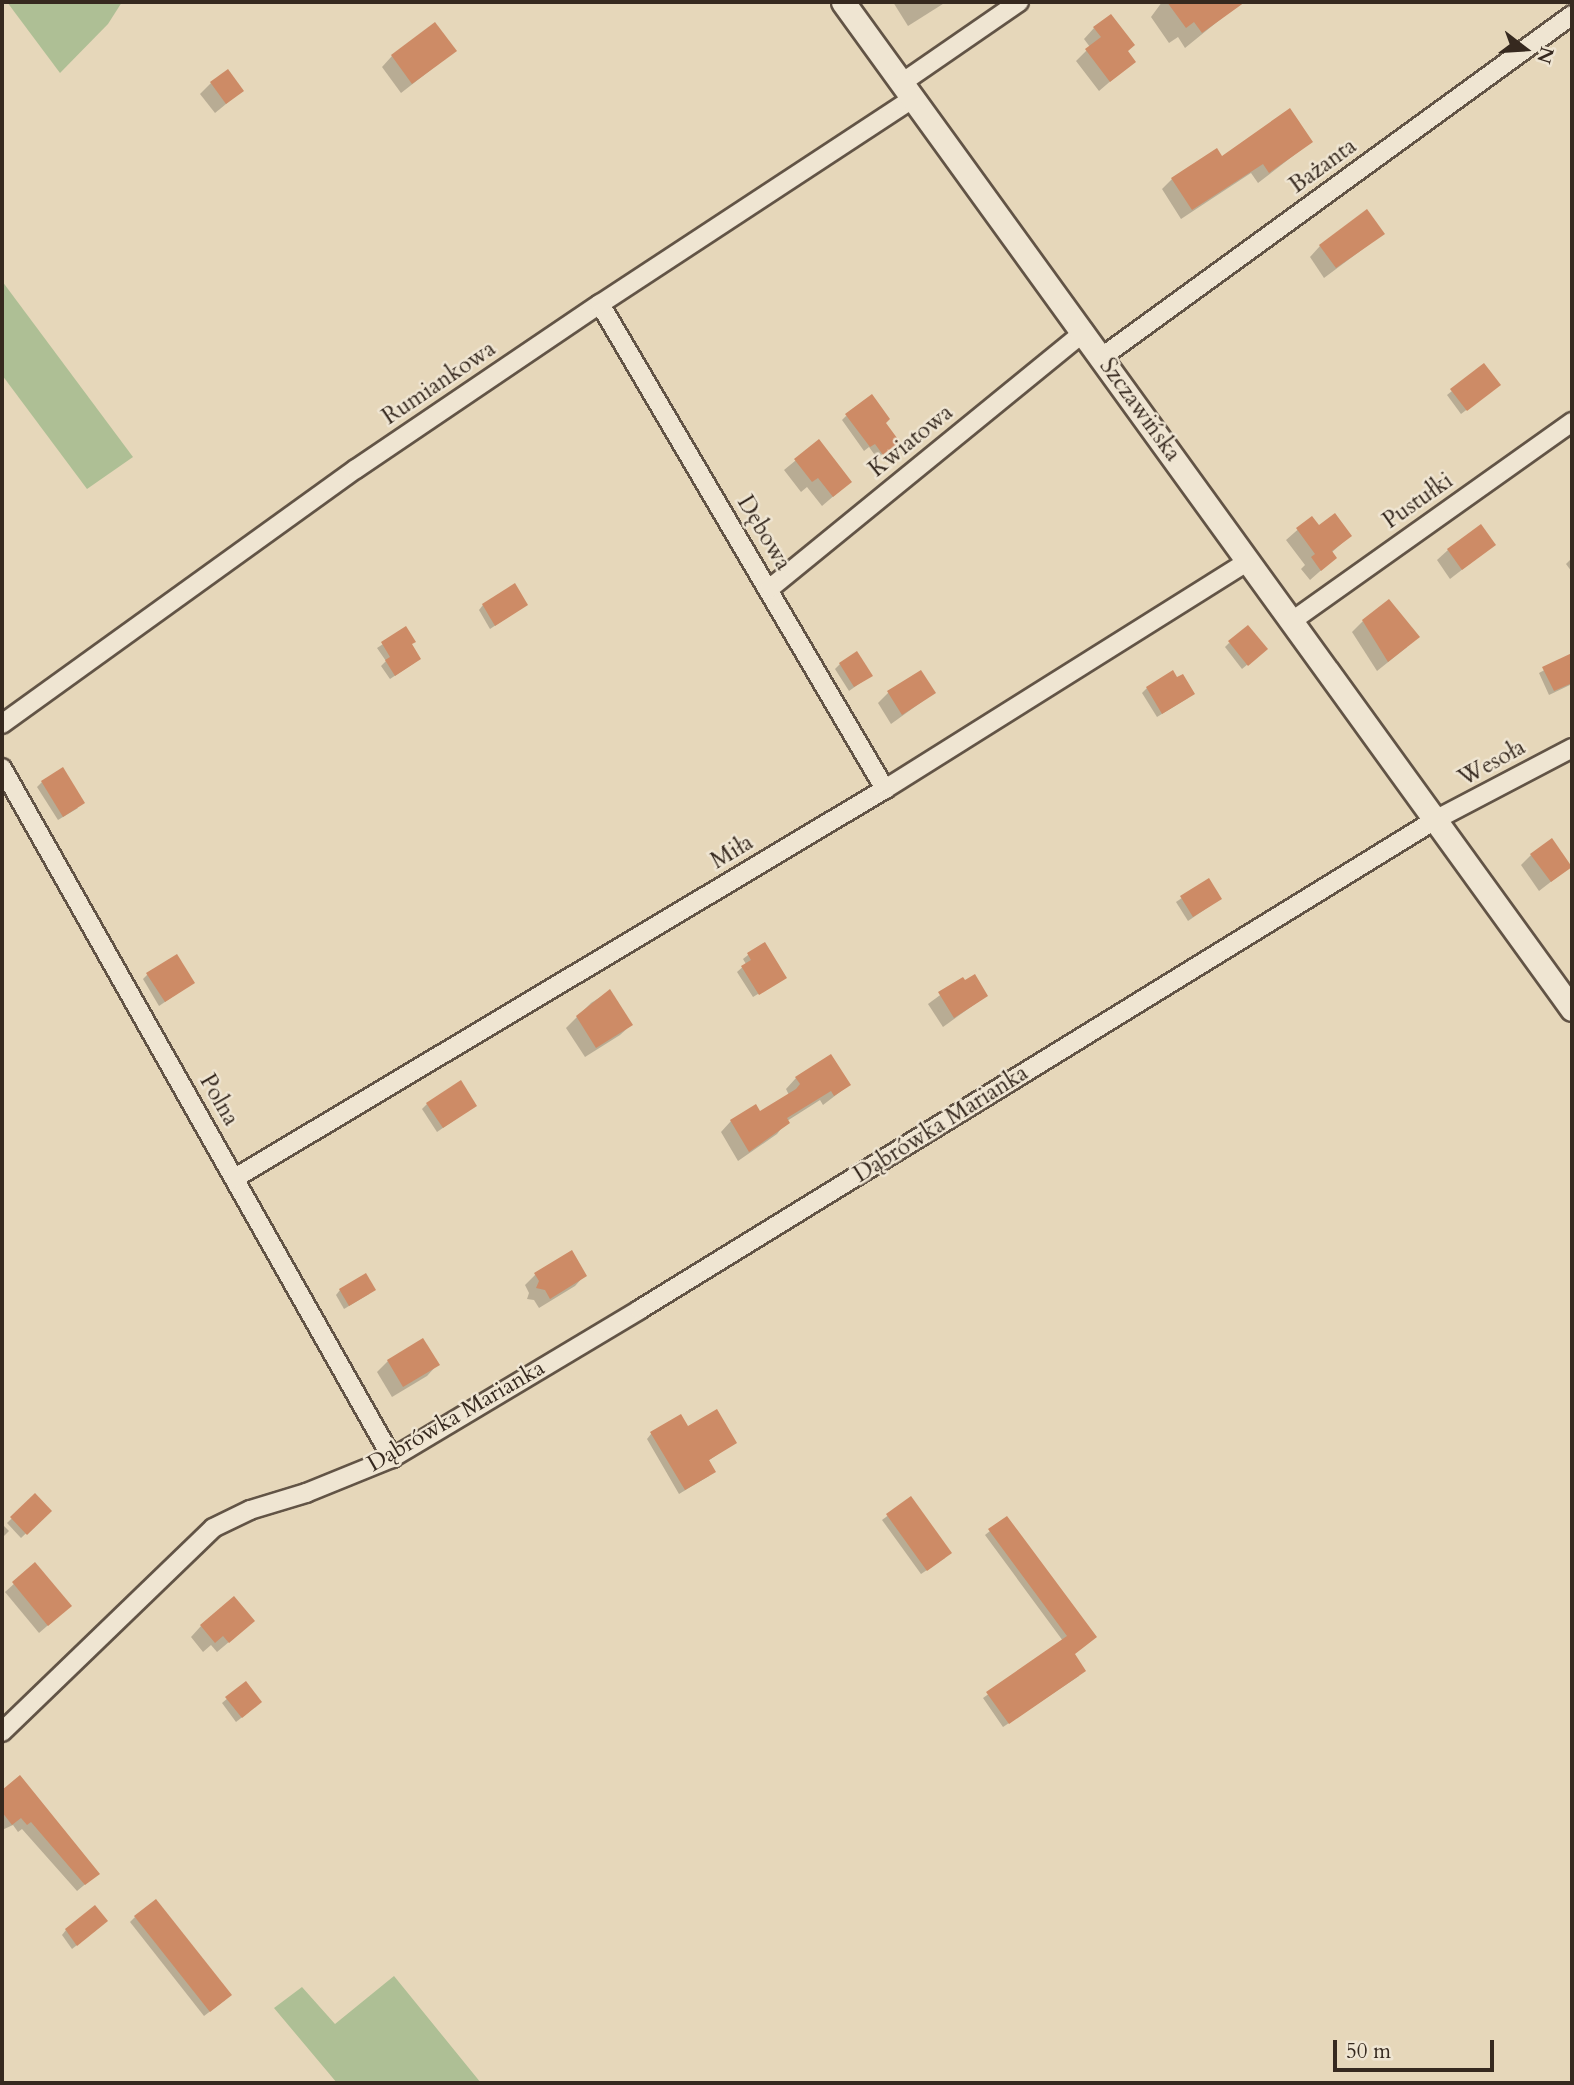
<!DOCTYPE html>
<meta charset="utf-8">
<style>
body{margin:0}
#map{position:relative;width:1574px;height:2085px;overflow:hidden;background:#e6d7ba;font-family:Cardo,serif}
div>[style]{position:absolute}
.green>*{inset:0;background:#aebf95}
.shadow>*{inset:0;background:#0003}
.building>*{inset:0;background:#cd8b66}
.roads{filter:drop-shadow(2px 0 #625446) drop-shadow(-2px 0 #625446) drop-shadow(0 2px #625446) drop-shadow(0 -2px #625446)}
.minor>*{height:18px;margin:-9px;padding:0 9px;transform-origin:9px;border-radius:9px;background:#efe5d2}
.tertiary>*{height:23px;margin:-11.5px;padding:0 11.5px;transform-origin:11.5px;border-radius:11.5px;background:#efe5d2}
span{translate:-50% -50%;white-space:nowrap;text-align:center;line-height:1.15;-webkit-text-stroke:5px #efe5d2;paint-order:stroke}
.street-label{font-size:23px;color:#36291f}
.frame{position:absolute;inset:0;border:4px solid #36291f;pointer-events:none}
.north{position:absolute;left:1490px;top:14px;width:70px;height:70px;-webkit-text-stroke:5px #efe5d2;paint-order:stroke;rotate:107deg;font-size:19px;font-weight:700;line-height:28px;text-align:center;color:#36291f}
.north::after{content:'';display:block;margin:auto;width:24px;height:32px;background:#36291f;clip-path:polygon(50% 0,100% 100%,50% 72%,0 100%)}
.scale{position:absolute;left:1333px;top:2040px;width:161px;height:32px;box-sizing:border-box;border:4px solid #36291f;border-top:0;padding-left:9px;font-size:21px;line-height:24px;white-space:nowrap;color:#36291f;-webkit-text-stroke:5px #efe5d2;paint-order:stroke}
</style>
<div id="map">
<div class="green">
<i style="clip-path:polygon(7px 2px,122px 2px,108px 24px,60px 73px)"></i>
<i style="clip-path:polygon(2px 281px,133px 457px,87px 489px,2px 375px)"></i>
<i style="clip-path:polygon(394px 1976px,481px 2083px,337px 2083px,274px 2008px,302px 1987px,335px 2024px)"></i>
</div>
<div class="shadow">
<i style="clip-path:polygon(893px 2px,946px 2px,908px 26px)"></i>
<i style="clip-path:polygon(1162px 2px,1228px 2px,1233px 9px,1185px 48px,1178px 37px,1169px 43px,1151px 17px)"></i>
<i style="clip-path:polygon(1094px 28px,1126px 52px,1134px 61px,1099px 91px,1076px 61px,1090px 47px,1084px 39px)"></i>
<i style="clip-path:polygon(455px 51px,401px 93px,382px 67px,392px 56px)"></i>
<i style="clip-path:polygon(211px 83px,242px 91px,215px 113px,200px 94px)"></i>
<i style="clip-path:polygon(1311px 142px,1258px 183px,1251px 173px,1181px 219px,1162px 189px,1172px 179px,1222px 159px)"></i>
<i style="clip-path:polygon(1383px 234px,1324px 278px,1310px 257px,1320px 246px)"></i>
<i style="clip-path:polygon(1494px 389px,1461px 414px,1447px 395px,1452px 391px)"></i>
<i style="clip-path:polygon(846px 416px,884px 423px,893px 446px,877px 458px,869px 447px,864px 451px,842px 420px)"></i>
<i style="clip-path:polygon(818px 442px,850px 482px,822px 506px,807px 487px,801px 492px,784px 470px)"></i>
<i style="clip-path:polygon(1311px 518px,1318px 528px,1350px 536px,1331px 553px,1335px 558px,1310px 580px,1301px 569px,1305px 565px,1286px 540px)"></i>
<i style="clip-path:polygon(1494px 545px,1450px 579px,1437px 560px,1448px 550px)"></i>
<i style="clip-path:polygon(1572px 558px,1572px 572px,1566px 564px)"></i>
<i style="clip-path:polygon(483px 605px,526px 605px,490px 629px,479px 610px)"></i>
<i style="clip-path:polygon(1363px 621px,1407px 647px,1377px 671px,1352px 632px)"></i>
<i style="clip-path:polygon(406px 629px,414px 663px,390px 679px,381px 666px,386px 661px,377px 648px)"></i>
<i style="clip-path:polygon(1229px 643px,1261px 653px,1242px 669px,1225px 647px)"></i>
<i style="clip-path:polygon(1572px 655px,1572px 684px,1549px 695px,1539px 673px)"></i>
<i style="clip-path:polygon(840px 664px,870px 676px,849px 691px,835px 669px)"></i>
<i style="clip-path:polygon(1147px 688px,1188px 698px,1157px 717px,1142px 693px)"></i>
<i style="clip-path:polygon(888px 693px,934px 693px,891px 724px,878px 703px)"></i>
<i style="clip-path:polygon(42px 782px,78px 808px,58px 820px,37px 787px)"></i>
<i style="clip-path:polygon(1531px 855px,1570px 867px,1539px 891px,1521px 865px)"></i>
<i style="clip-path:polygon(1208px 880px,1220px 899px,1188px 921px,1176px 902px)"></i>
<i style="clip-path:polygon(765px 945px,782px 979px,753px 997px,737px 972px,746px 964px,743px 959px,748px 955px)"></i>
<i style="clip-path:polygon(148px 974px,193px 983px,159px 1006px,143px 979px)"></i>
<i style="clip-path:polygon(962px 979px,986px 996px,943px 1027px,928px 1004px)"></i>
<i style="clip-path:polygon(610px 991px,631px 1025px,620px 1035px,585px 1057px,566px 1028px,591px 1003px)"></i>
<i style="clip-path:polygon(796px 1078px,849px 1085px,823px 1105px,820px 1100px,787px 1121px,777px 1134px,738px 1161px,721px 1132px,731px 1121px,759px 1113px,789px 1095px,786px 1089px)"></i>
<i style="clip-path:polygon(427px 1104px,475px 1106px,437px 1132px,422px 1109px)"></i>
<i style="clip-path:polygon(535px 1275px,585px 1275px,575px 1286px,539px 1308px,534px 1300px,527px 1299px,529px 1293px,525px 1285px)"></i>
<i style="clip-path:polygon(340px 1290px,369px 1294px,344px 1309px,336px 1295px)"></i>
<i style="clip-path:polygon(422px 1340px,437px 1365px,427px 1376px,392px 1397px,377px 1372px,388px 1361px)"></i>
<i style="clip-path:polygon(687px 1429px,734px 1443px,708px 1461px,709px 1476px,679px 1494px,647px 1439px,651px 1434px)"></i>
<i style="clip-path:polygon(35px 1496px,50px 1511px,21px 1538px,7px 1523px)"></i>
<i style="clip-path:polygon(910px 1499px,945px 1558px,921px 1574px,882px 1520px)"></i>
<i style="clip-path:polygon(2px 1524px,9px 1531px,2px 1538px)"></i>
<i style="clip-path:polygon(990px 1531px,1094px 1637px,1073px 1655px,1079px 1676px,1003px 1727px,983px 1698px,1063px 1641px,985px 1535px)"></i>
<i style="clip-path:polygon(35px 1565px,61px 1614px,39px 1633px,5px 1592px)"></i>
<i style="clip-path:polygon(201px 1626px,242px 1631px,217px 1652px,211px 1645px,203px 1652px,191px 1637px)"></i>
<i style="clip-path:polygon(246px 1683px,255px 1707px,236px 1722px,222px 1703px)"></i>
<i style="clip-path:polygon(20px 1778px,89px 1881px,77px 1891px,22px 1829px,18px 1832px,13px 1825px,2px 1830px,2px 1792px)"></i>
<i style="clip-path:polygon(135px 1917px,225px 2000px,204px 2016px,130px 1922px)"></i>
<i style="clip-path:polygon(101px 1926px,72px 1949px,62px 1935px,66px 1930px)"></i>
</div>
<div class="building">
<i style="clip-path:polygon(1167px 2px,1245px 2px,1202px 33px,1194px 22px,1186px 28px)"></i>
<i style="clip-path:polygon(1111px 14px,1135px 45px,1128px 51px,1136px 62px,1110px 82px,1085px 49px,1101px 37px,1093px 27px)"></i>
<i style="clip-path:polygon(435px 22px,457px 51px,412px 84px,391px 55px)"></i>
<i style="clip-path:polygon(228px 69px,244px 91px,226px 104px,210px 82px)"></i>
<i style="clip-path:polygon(1290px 108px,1313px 142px,1269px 173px,1263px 164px,1192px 210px,1171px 178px,1217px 148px,1222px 156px)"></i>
<i style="clip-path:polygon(1367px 209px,1385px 234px,1336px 268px,1319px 245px)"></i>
<i style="clip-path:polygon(1484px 363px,1501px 385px,1467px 411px,1450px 389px)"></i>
<i style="clip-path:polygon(872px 394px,890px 419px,886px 423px,900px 442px,883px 455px,875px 444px,870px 447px,845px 414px)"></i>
<i style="clip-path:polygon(819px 439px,852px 482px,833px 497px,818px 478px,812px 482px,794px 459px)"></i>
<i style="clip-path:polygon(1335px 513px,1352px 536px,1332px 551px,1337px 558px,1321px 571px,1311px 557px,1315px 554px,1296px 528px,1312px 516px,1319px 525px)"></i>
<i style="clip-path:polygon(1481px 524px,1496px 545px,1462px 570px,1447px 549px)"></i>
<i style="clip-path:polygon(515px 583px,528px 605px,495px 626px,482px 604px)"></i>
<i style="clip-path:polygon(1389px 599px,1420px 637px,1388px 662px,1362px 620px)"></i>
<i style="clip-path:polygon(1248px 625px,1268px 649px,1248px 666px,1228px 641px)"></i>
<i style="clip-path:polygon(406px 626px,416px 642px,412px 644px,421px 659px,395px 676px,385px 660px,390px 657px,381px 642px)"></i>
<i style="clip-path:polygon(857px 651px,873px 676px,854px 687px,839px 663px)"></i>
<i style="clip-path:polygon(1572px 653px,1572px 683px,1554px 691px,1542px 667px)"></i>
<i style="clip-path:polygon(921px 670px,936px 693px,902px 715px,887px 691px)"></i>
<i style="clip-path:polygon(1173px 670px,1177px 677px,1183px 674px,1195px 694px,1162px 714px,1146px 687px)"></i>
<i style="clip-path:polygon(63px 767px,85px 803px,63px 817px,41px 781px)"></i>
<i style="clip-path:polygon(1552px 838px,1572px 867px,1551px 882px,1530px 854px)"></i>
<i style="clip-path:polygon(1209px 878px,1222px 899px,1193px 917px,1180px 896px)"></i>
<i style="clip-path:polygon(765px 942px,787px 978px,759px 995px,741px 966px,751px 960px,747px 953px)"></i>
<i style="clip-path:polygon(177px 954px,195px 983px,165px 1002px,146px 973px)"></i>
<i style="clip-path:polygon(975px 974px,988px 996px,954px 1018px,938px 992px,963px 977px,965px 980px)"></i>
<i style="clip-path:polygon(610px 989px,633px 1025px,596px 1048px,576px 1016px)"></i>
<i style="clip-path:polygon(831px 1054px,851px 1085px,834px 1096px,831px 1091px,787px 1118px,790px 1123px,749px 1152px,730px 1120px,756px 1104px,760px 1111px,796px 1089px,800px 1084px,795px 1077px)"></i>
<i style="clip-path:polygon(461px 1080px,477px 1106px,443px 1128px,426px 1103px)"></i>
<i style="clip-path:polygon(572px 1250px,587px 1276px,550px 1299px,545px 1290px,536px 1288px,539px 1281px,534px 1273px)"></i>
<i style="clip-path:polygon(366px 1273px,376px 1290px,349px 1306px,339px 1289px)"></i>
<i style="clip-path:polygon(423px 1338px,440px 1365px,403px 1387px,387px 1360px)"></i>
<i style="clip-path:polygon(717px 1409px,737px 1443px,709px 1460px,716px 1472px,685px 1490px,650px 1432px,681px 1414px,688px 1426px)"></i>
<i style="clip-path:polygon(35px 1493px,52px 1511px,27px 1535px,10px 1517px)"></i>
<i style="clip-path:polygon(911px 1496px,952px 1553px,927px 1571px,886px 1514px)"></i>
<i style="clip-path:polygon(1007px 1516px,1097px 1637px,1075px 1654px,1086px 1671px,1009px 1724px,986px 1692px,1067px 1636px,988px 1529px)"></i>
<i style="clip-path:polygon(35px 1562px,72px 1606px,48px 1626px,12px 1582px)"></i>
<i style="clip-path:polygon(234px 1596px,255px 1621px,229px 1643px,223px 1636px,215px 1643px,200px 1625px)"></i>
<i style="clip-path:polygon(246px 1681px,262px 1702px,242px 1718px,225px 1697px)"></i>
<i style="clip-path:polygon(20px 1775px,100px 1874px,85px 1885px,31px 1822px,27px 1825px,21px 1818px,12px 1825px,2px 1812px,2px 1790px)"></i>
<i style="clip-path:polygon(156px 1899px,232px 1995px,210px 2012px,134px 1916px)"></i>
<i style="clip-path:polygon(95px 1905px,108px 1921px,77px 1946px,65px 1929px)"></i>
</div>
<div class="roads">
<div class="minor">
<i style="left:903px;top:82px;width:141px;rotate:-34.6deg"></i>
<i style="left:600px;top:304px;width:563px;rotate:59.56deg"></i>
<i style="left:1102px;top:357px;width:581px;rotate:-36.04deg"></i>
<i style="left:769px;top:589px;width:407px;rotate:-39.2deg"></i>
<i style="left:1292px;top:621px;width:344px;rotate:-35.4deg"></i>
<i style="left:2px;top:724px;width:436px;rotate:-35.8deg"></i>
<i style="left:356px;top:469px;width:295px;rotate:-34.1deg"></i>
<i style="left:600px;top:304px;width:376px;rotate:-33.3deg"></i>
<i style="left:2px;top:768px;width:793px;rotate:60.52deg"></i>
<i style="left:235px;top:1178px;width:758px;rotate:-30.9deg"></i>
<i style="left:885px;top:789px;width:430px;rotate:-32.1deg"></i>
<i style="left:2px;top:1732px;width:293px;rotate:-44deg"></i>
<i style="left:213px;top:1528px;width:41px;rotate:-25.9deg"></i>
<i style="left:250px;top:1510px;width:59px;rotate:-16.9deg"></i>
<i style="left:306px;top:1493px;width:93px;rotate:-22.1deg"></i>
<i style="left:392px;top:1458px;width:288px;rotate:-30.9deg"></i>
<i style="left:639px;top:1310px;width:935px;rotate:-31.62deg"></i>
<i style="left:1435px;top:820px;width:155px;rotate:-27.7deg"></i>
</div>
<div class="tertiary">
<i style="left:843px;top:2px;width:1243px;rotate:54.1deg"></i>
</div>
</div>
<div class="street-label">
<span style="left:1323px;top:166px;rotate:-36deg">Bażanta</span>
<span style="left:439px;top:383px;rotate:-34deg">Rumiankowa</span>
<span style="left:1140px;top:410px;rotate:54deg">Szczawińska</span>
<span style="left:911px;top:441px;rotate:-39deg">Kwiatowa</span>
<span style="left:1418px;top:501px;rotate:-35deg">Pustułki</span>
<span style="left:764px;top:533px;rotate:59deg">Dębowa</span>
<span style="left:1492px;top:763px;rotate:-29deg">Wesoła</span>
<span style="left:732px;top:852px;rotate:-31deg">Miła</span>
<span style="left:219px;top:1100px;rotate:60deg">Polna</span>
<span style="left:941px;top:1124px;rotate:-32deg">Dąbrówka Marianka</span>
<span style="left:456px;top:1416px;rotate:-30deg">Dąbrówka Marianka</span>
</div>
<div class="frame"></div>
<div class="north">N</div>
<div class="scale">50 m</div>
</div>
